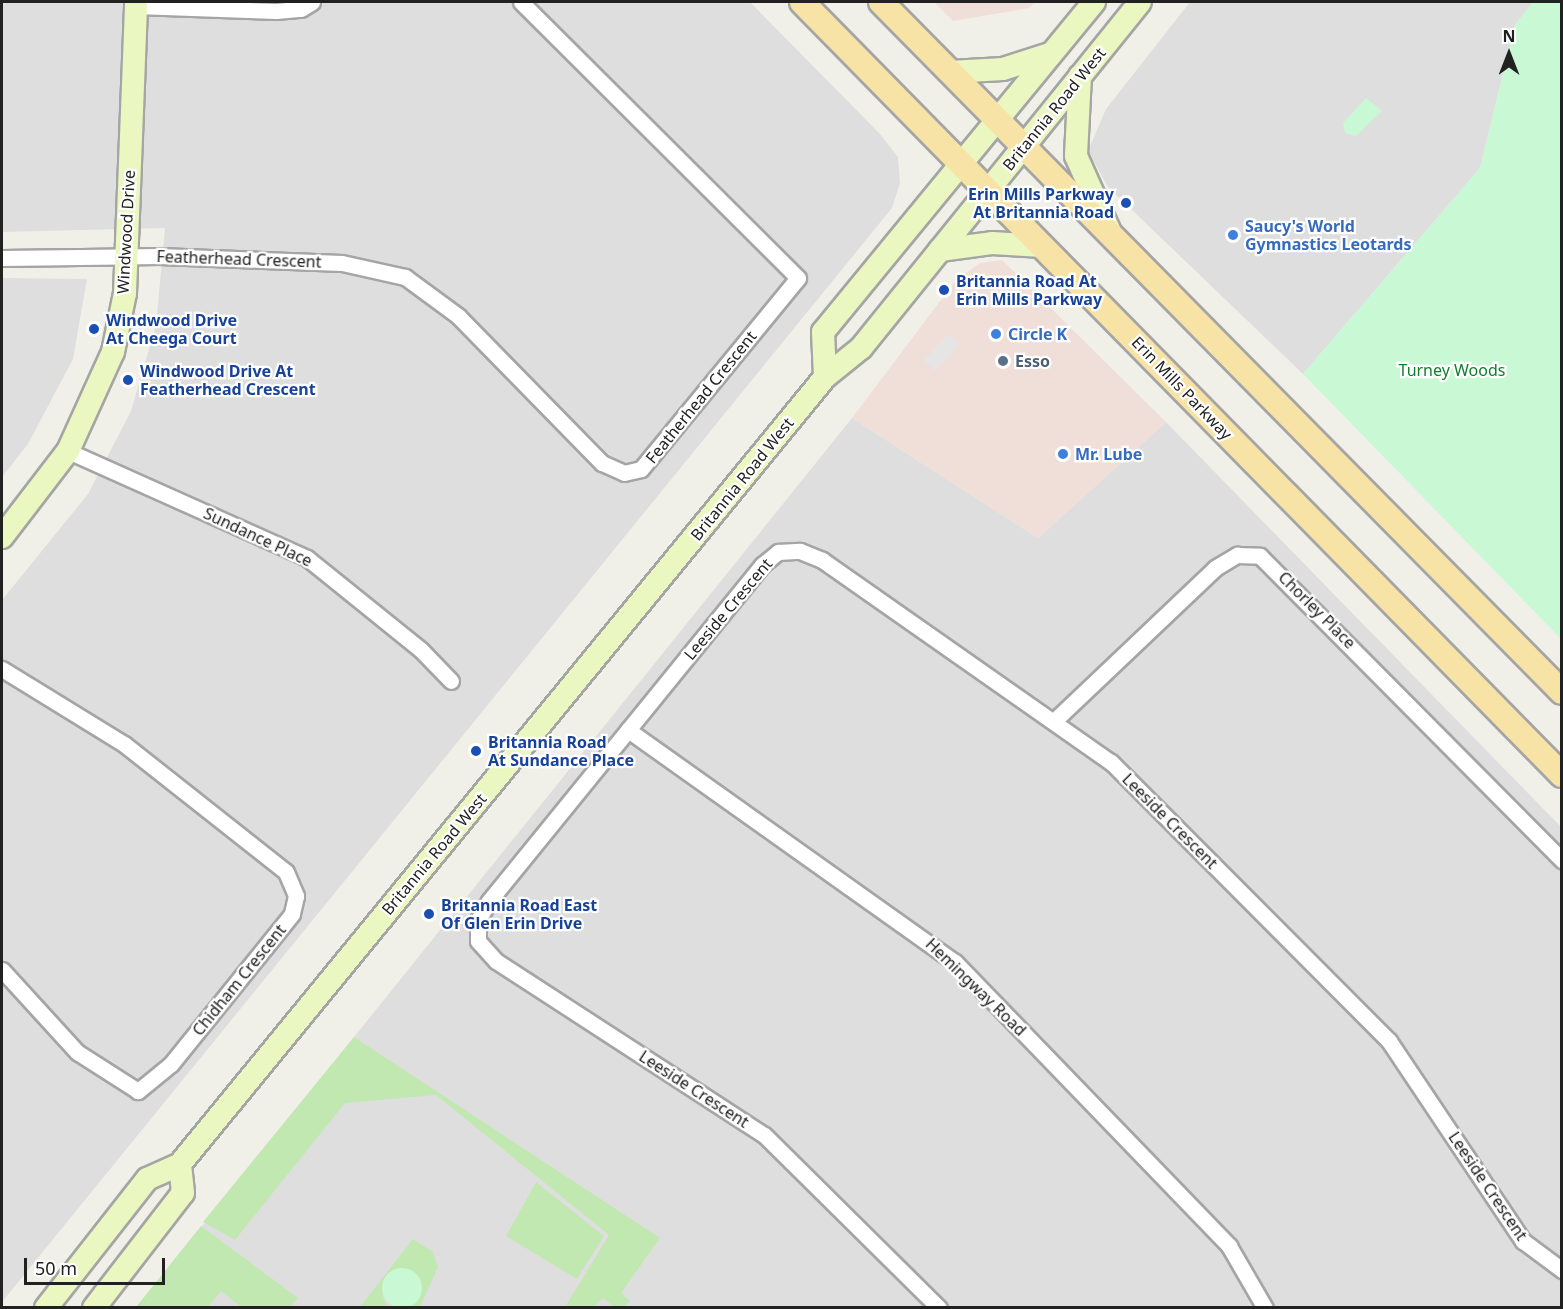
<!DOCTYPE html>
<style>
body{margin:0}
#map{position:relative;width:1563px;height:1309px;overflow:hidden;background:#f1f0e8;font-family:"Noto Sans",sans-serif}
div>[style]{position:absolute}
.residential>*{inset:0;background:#dfdede}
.commercial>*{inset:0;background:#f0ded9}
.grass>*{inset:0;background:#c2e8b1}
.park>*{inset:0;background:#c9f8d5}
.round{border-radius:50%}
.parking>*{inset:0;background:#e5e5e5}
.roads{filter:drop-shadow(2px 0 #a5a5a5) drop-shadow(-2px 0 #a5a5a5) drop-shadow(0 2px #a5a5a5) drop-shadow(0 -2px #a5a5a5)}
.street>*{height:15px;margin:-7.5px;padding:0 7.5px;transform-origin:7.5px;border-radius:7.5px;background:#fff}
.secondary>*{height:22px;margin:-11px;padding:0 11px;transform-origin:11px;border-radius:11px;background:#ebf7c0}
.primary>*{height:24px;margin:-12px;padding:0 12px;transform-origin:12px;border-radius:12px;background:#f8e3a6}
.dots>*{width:16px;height:16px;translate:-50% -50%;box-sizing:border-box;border:3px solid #fff;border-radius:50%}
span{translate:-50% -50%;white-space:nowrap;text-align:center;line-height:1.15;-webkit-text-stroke:4.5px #fff;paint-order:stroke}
.street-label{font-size:16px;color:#212121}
.transit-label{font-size:16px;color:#164399;font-weight:700}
.right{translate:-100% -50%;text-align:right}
.left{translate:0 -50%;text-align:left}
.shop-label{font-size:16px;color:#366cbe;font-weight:700}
.service-label{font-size:16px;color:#4e5e75;font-weight:700}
.park-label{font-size:16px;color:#117d2d}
.frame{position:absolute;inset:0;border:3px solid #212121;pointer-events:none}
.north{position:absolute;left:1479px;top:24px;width:60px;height:60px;-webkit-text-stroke:4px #fff;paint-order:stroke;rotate:0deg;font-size:16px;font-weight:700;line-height:24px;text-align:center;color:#212121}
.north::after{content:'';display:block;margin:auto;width:21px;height:27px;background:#212121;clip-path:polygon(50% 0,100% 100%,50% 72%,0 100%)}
.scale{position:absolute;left:24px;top:1258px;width:141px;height:27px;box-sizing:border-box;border:3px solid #212121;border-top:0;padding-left:8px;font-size:18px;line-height:21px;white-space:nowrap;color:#212121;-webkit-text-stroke:4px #fff;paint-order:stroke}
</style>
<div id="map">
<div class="residential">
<i style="clip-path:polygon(2px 2px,750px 2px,880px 134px,898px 157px,900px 183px,892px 208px,2px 1302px,2px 600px,88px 494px,131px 411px,156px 325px,165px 228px,2px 232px)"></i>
<i style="clip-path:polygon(1190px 2px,1533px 2px,1515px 25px,1480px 168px,1303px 374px,1108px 187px,1088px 151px,1106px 109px)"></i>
<i style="clip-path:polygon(2px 278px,87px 279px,73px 359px,28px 444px,2px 477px)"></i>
<i style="clip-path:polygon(852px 418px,1038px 538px,1166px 422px,1561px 827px,1561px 1307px,136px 1308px)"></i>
</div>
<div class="commercial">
<i style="clip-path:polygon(934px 2px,1035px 2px,1029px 8px,953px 21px)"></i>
<i style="clip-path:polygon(1002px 260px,1166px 422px,1038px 538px,852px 418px,956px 280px,980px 263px)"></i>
</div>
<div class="grass">
<i style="clip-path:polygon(354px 1037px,660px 1238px,621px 1293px,630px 1301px,624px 1307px,614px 1307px,603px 1298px,594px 1307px,565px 1307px,609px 1235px,436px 1095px,345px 1103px,235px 1240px,203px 1222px)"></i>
<i style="clip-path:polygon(536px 1182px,604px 1236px,577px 1279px,506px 1236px)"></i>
<i style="clip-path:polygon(201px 1226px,298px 1298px,290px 1307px,241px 1307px,221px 1291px,208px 1307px,136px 1307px)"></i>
<i style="clip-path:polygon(413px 1239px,433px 1252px,438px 1267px,420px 1307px,406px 1307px,382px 1294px,387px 1307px,359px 1308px)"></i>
</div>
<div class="park">
<i style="clip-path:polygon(1533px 2px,1562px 2px,1561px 639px,1303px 374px,1480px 168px,1515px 25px)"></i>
<i style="clip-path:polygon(1366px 98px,1382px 111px,1356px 136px,1345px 133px,1343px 123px)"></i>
<i class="round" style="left:382px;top:1268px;width:40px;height:40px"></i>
</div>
<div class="parking">
<i style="clip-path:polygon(948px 334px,960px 344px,935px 371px,924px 360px)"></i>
</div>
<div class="roads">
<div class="street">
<i style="left:136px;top:6px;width:140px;rotate:2deg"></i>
<i style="left:276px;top:11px;width:25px;rotate:-5deg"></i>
<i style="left:301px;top:9px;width:13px;rotate:-32deg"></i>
<i style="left:2px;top:258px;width:157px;rotate:-0.7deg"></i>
<i style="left:159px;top:256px;width:183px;rotate:2.2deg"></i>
<i style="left:342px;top:263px;width:65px;rotate:12.5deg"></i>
<i style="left:405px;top:277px;width:66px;rotate:36.3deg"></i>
<i style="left:458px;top:316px;width:206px;rotate:45.6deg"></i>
<i style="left:602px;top:463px;width:24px;rotate:24deg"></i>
<i style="left:624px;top:473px;width:17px;rotate:-13deg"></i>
<i style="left:641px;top:469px;width:247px;rotate:-50.6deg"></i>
<i style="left:798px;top:278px;width:391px;rotate:-135.1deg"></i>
<i style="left:68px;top:451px;width:262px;rotate:24.1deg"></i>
<i style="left:307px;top:558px;width:146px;rotate:38.9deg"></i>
<i style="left:421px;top:650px;width:43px;rotate:45.9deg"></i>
<i style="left:2px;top:669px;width:143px;rotate:31.6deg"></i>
<i style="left:124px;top:744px;width:206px;rotate:38.3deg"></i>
<i style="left:286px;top:872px;width:26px;rotate:67deg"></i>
<i style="left:296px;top:896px;width:18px;rotate:103deg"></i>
<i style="left:292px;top:914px;width:193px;rotate:128.9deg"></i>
<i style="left:171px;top:1064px;width:43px;rotate:140.7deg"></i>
<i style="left:138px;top:1091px;width:72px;rotate:-147.4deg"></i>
<i style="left:77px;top:1052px;width:111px;rotate:-132.4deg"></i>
<i style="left:1054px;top:721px;width:222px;rotate:-43.5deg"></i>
<i style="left:1215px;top:568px;width:26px;rotate:-31deg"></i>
<i style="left:1237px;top:555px;width:23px;rotate:2deg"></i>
<i style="left:1260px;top:556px;width:429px;rotate:45.2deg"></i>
<i style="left:628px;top:730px;width:401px;rotate:35.4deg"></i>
<i style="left:955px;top:962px;width:395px;rotate:46deg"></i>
<i style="left:1229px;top:1246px;width:72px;rotate:59.9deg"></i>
<i style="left:939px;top:1308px;width:246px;rotate:-135.3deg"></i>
<i style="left:764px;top:1135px;width:320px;rotate:-147deg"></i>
<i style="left:496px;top:961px;width:27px;rotate:-132deg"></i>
<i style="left:478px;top:941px;width:21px;rotate:-90deg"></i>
<i style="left:478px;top:920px;width:22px;rotate:-60deg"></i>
<i style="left:489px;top:901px;width:433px;rotate:-50.9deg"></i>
<i style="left:762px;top:565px;width:21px;rotate:-39deg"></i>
<i style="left:778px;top:552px;width:22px;rotate:-3deg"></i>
<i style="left:800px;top:551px;width:24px;rotate:22deg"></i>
<i style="left:822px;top:560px;width:353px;rotate:35deg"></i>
<i style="left:1111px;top:762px;width:394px;rotate:45.1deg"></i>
<i style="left:1389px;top:1041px;width:241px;rotate:56.2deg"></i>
<i style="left:1523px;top:1241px;width:49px;rotate:36.6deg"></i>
</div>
<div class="secondary">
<i style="left:950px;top:72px;width:53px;rotate:-3.2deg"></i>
<i style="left:1003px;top:69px;width:49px;rotate:-17.7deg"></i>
<i style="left:1080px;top:76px;width:80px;rotate:92.9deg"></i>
<i style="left:1076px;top:156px;width:83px;rotate:65.9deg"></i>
<i style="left:940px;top:250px;width:52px;rotate:-7.7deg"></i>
<i style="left:992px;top:243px;width:50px;rotate:3.4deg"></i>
<i style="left:825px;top:377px;width:45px;rotate:-92.5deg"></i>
<i style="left:823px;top:332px;width:427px;rotate:-50.6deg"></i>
<i style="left:2px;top:537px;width:108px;rotate:-52.5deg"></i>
<i style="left:68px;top:451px;width:109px;rotate:-65.6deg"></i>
<i style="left:113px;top:352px;width:60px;rotate:-78.5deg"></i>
<i style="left:125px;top:293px;width:291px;rotate:-87.8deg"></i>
<i style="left:46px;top:1308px;width:164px;rotate:-51.9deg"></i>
<i style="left:147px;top:1179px;width:36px;rotate:-24deg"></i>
<i style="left:180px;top:1164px;width:1018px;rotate:-50.66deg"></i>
<i style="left:825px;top:377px;width:46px;rotate:-38.9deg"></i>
<i style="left:861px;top:348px;width:444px;rotate:-51.1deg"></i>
<i style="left:94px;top:1308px;width:145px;rotate:-52.3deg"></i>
<i style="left:183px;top:1193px;width:29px;rotate:-96deg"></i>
</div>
<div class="primary">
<i style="left:802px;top:2px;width:1084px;rotate:45.49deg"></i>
<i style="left:881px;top:2px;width:969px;rotate:45.38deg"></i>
</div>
</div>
<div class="dots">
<i style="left:1126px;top:203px;background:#1a4fb4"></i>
<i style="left:1233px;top:235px;background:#3f7fe0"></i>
<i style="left:944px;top:290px;background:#1a4fb4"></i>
<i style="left:94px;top:329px;background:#1a4fb4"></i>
<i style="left:996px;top:334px;background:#3f7fe0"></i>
<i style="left:1003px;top:361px;background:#5c6f8a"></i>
<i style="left:128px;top:380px;background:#1a4fb4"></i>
<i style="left:1063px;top:454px;background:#3f7fe0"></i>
<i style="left:476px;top:751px;background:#1a4fb4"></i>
<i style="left:429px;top:914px;background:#1a4fb4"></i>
</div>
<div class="street-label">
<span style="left:1054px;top:109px;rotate:-51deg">Britannia Road West</span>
<span style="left:126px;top:232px;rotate:-87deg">Windwood Drive</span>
<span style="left:239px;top:259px;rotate:2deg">Featherhead Crescent</span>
<span style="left:1182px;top:388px;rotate:46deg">Erin Mills Parkway</span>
<span style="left:701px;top:397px;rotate:-51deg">Featherhead Crescent</span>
<span style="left:742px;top:479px;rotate:-51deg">Britannia Road West</span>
<span style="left:258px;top:537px;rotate:25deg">Sundance Place</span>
<span style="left:728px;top:609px;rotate:-50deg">Leeside Crescent</span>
<span style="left:1317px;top:610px;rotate:45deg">Chorley Place</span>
<span style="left:1170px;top:821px;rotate:45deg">Leeside Crescent</span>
<span style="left:434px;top:854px;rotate:-50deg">Britannia Road West</span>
<span style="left:239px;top:980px;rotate:-51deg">Chidham Crescent</span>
<span style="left:976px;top:987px;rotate:44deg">Hemingway Road</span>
<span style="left:694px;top:1089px;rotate:33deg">Leeside Crescent</span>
<span style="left:1488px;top:1186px;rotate:56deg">Leeside Crescent</span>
</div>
<div class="transit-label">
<span class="right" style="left:1114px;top:203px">Erin Mills Parkway<br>At Britannia Road</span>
<span class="left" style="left:956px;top:290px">Britannia Road At<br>Erin Mills Parkway</span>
<span class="left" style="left:106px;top:329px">Windwood Drive<br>At Cheega Court</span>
<span class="left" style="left:140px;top:380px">Windwood Drive At<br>Featherhead Crescent</span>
<span class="left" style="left:488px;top:751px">Britannia Road<br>At Sundance Place</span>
<span class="left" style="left:441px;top:914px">Britannia Road East<br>Of Glen Erin Drive</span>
</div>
<div class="shop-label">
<span class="left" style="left:1245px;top:235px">Saucy's World<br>Gymnastics Leotards</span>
<span class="left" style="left:1008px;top:334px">Circle K</span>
<span class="left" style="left:1075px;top:454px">Mr. Lube</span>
</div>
<div class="service-label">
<span class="left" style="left:1015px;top:361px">Esso</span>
</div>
<div class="park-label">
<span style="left:1452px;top:370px">Turney Woods</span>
</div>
<div class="frame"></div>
<div class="north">N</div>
<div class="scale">50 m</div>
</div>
